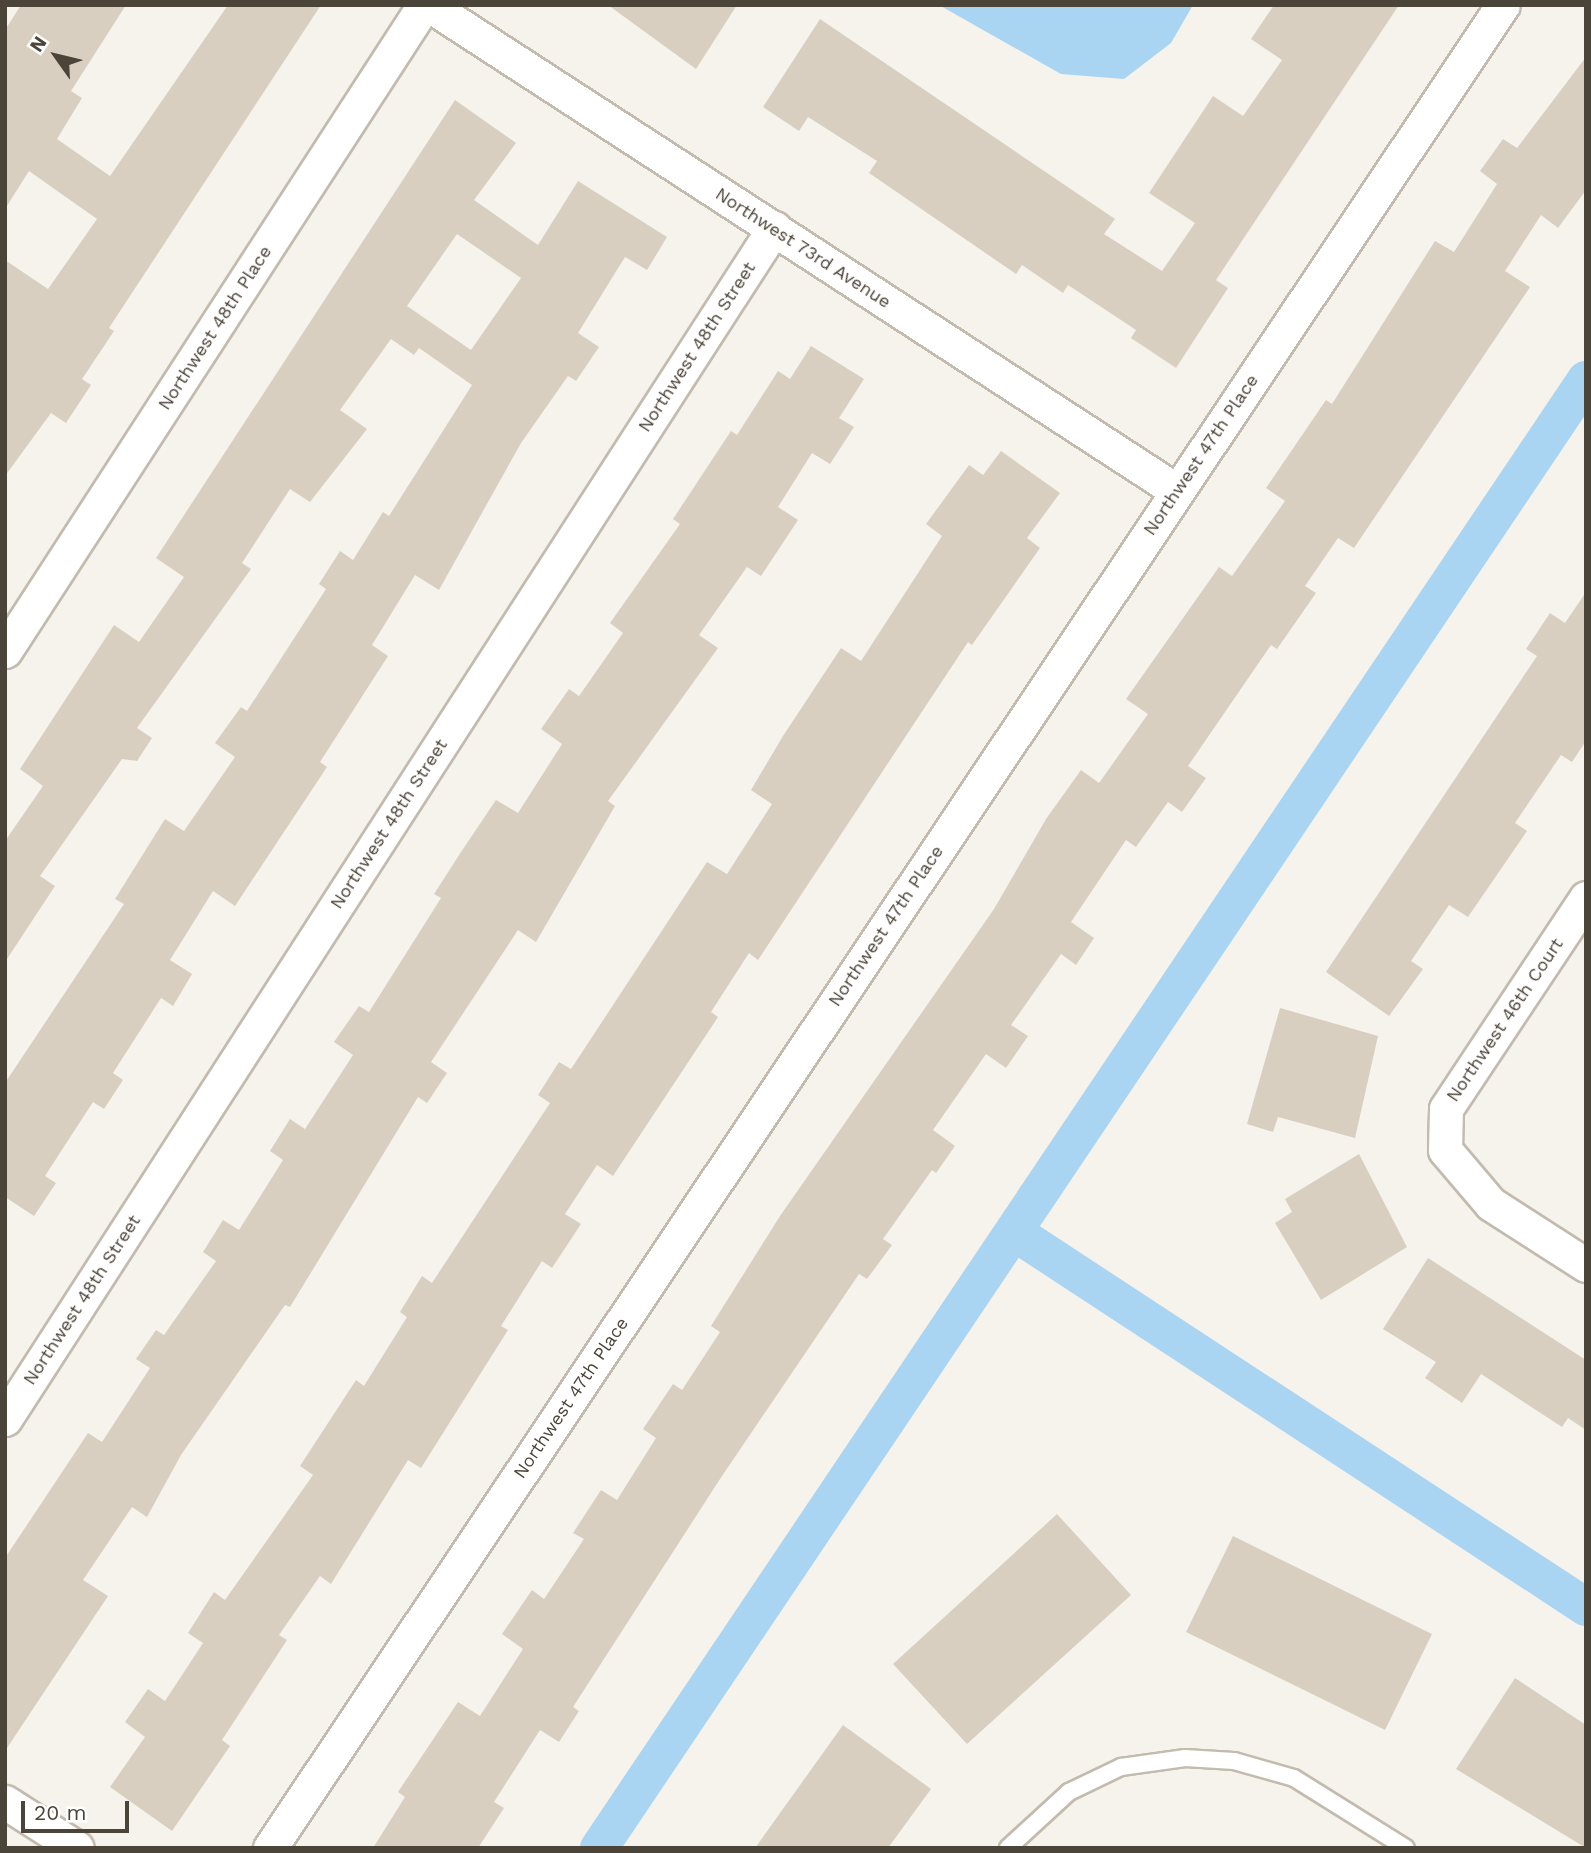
<!DOCTYPE html>
<style>
body{margin:0}
#map{position:relative;width:1591px;height:1853px;overflow:hidden;background:#f6f3ec;font-family:"Work Sans",sans-serif}
div>[style]{position:absolute}
.water>*{inset:0;background:#a9d4f2}
.canal>*{height:38px;margin:-19px;padding:0 19px;transform-origin:19px;border-radius:19px;background:#a9d4f2}
.building>*{inset:0;background:#d8cfc1}
.roads{filter:drop-shadow(2px 0 #c2bbae) drop-shadow(-2px 0 #c2bbae) drop-shadow(0 2px #c2bbae) drop-shadow(0 -2px #c2bbae)}
.service>*{height:16px;margin:-8px;padding:0 8px;transform-origin:8px;border-radius:8px;background:#fff}
.minor>*{height:33px;margin:-16.5px;padding:0 16.5px;transform-origin:16.5px;border-radius:16.5px;background:#fff}
span{translate:-50% -50%;white-space:nowrap;text-align:center;line-height:1.15;-webkit-text-stroke:7px #fff;paint-order:stroke}
.street-label{font-size:18px;color:#4b4439}
.frame{position:absolute;inset:0;border:7px solid #4b4439;pointer-events:none}
.north{position:absolute;left:21px;top:21px;width:70px;height:70px;-webkit-text-stroke:5px #fff;paint-order:stroke;rotate:304deg;font-size:19px;font-weight:700;line-height:28px;text-align:center;color:#4b4439}
.north::after{content:'';display:block;margin:auto;width:24px;height:32px;background:#4b4439;clip-path:polygon(50% 0,100% 100%,50% 72%,0 100%)}
.scale{position:absolute;left:21px;top:1801px;width:108px;height:32px;box-sizing:border-box;border:4px solid #4b4439;border-top:0;padding-left:9px;font-size:21px;line-height:24px;white-space:nowrap;color:#4b4439;-webkit-text-stroke:5px #fff;paint-order:stroke}
</style>
<div id="map">
<div class="water">
<i style="clip-path:polygon(939px 5px,1193px 5px,1171px 43px,1124px 79px,1061px 74px)"></i>
</div>
<div class="canal">
<i style="left:1014px;top:1232px;width:684px;rotate:33.25deg"></i>
<i style="left:599px;top:1848px;width:1769px;rotate:-56.09deg"></i>
</div>
<div class="building">
<i style="clip-path:polygon(21px 5px,126px 5px,71px 91px,82px 98px,57px 139px,110px 176px,228px 5px,321px 5px,109px 328px,114px 331px,82px 379px,91px 385px,66px 423px,51px 413px,5px 476px,5px 260px,48px 289px,97px 219px,29px 171px,5px 209px,5px 30px)"></i>
<i style="clip-path:polygon(608px 5px,737px 5px,696px 69px)"></i>
<i style="clip-path:polygon(1274px 5px,1399px 5px,1216px 280px,1228px 288px,1176px 368px,1131px 338px,1136px 330px,1068px 285px,1063px 293px,1022px 265px,1016px 274px,869px 173px,877px 161px,808px 117px,799px 131px,763px 107px,820px 19px,1115px 219px,1104px 234px,1162px 271px,1195px 223px,1149px 193px,1213px 96px,1243px 116px,1282px 60px,1251px 39px)"></i>
<i style="clip-path:polygon(1586px 57px,1586px 190px,1558px 228px,1541px 215px,1505px 271px,1530px 287px,1354px 548px,1338px 538px,1305px 586px,1316px 593px,1277px 649px,1271px 645px,1188px 766px,1206px 778px,1182px 812px,1168px 802px,1136px 847px,1126px 840px,1071px 922px,1094px 938px,1076px 965px,1061px 954px,1011px 1025px,1028px 1036px,1006px 1068px,986px 1054px,933px 1130px,955px 1146px,936px 1173px,932px 1170px,883px 1239px,892px 1245px,867px 1279px,859px 1274px,720px 1479px,573px 1707px,579px 1711px,559px 1742px,540px 1730px,494px 1802px,504px 1808px,478px 1848px,373px 1848px,405px 1797px,398px 1792px,458px 1702px,480px 1716px,523px 1649px,502px 1634px,532px 1590px,544px 1599px,584px 1539px,573px 1533px,601px 1490px,617px 1500px,656px 1438px,643px 1429px,673px 1384px,682px 1390px,720px 1332px,711px 1326px,780px 1216px,994px 909px,1046px 819px,1081px 770px,1099px 783px,1148px 714px,1126px 699px,1219px 567px,1232px 576px,1285px 501px,1266px 488px,1326px 400px,1332px 404px,1435px 241px,1454px 252px,1497px 184px,1480px 171px,1503px 139px,1517px 148px)"></i>
<i style="clip-path:polygon(evenodd,455px 100px,516px 143px,474px 200px,538px 245px,578px 181px,667px 237px,647px 270px,625px 257px,578px 333px,599px 347px,576px 381px,568px 376px,521px 443px,439px 590px,415px 575px,372px 645px,388px 656px,320px 762px,327px 767px,235px 906px,213px 891px,170px 960px,192px 974px,173px 1006px,161px 998px,113px 1073px,123px 1080px,104px 1109px,93px 1102px,45px 1176px,56px 1183px,34px 1216px,5px 1197px,5px 1083px,124px 904px,115px 899px,165px 819px,184px 831px,235px 757px,215px 743px,241px 707px,247px 711px,326px 589px,319px 584px,340px 551px,353px 560px,383px 512px,389px 516px,472px 385px,419px 348px,414px 355px,391px 339px,340px 410px,367px 429px,310px 502px,290px 489px,242px 563px,251px 569px,137px 728px,152px 738px,137px 761px,122px 759px,40px 876px,55px 886px,5px 962px,5px 841px,43px 786px,20px 769px,114px 625px,139px 642px,184px 577px,156px 558px,455px 100px,457px 234px,521px 278px,471px 350px,407px 306px,457px 234px)"></i>
<i style="clip-path:polygon(811px 346px,864px 379px,839px 418px,854px 427px,830px 464px,812px 453px,778px 507px,798px 520px,761px 576px,747px 567px,699px 635px,718px 648px,608px 801px,615px 806px,536px 942px,518px 930px,431px 1062px,447px 1073px,427px 1103px,418px 1097px,290px 1307px,285px 1305px,181px 1455px,147px 1517px,132px 1507px,83px 1580px,108px 1596px,5px 1751px,5px 1558px,88px 1433px,102px 1442px,150px 1368px,136px 1359px,156px 1330px,164px 1335px,216px 1261px,203px 1252px,223px 1220px,239px 1230px,283px 1160px,270px 1151px,290px 1119px,305px 1129px,353px 1055px,334px 1042px,359px 1006px,369px 1012px,441px 898px,434px 894px,461px 852px,496px 800px,518px 813px,562px 744px,541px 729px,569px 689px,579px 696px,623px 633px,610px 623px,680px 524px,673px 519px,731px 431px,737px 435px,778px 371px,790px 379px)"></i>
<i style="clip-path:polygon(1001px 451px,1060px 493px,1027px 538px,1040px 548px,972px 645px,968px 642px,758px 960px,749px 953px,711px 1012px,718px 1017px,613px 1176px,597px 1165px,565px 1214px,581px 1224px,552px 1268px,542px 1261px,501px 1326px,508px 1330px,421px 1468px,408px 1460px,331px 1584px,320px 1576px,279px 1635px,287px 1640px,222px 1740px,230px 1746px,172px 1831px,110px 1787px,145px 1737px,125px 1722px,148px 1689px,165px 1701px,203px 1643px,188px 1633px,214px 1592px,225px 1600px,313px 1475px,300px 1466px,356px 1380px,364px 1386px,407px 1317px,400px 1312px,422px 1276px,432px 1283px,550px 1103px,538px 1095px,559px 1062px,571px 1069px,707px 862px,727px 874px,772px 804px,751px 790px,783px 736px,841px 648px,861px 661px,942px 536px,926px 524px,969px 465px,983px 475px)"></i>
<i style="clip-path:polygon(1586px 592px,1586px 741px,1572px 762px,1561px 755px,1515px 823px,1527px 831px,1468px 917px,1449px 905px,1411px 961px,1423px 969px,1389px 1016px,1326px 972px,1537px 656px,1526px 649px,1550px 613px,1565px 623px)"></i>
<i style="clip-path:polygon(1280px 1008px,1378px 1036px,1355px 1138px,1278px 1117px,1273px 1132px,1247px 1124px)"></i>
<i style="clip-path:polygon(1359px 1154px,1407px 1247px,1321px 1300px,1275px 1223px,1292px 1212px,1285px 1199px)"></i>
<i style="clip-path:polygon(1428px 1258px,1586px 1360px,1586px 1430px,1568px 1418px,1562px 1427px,1481px 1374px,1462px 1403px,1425px 1378px,1436px 1362px,1383px 1329px)"></i>
<i style="clip-path:polygon(1057px 1514px,1131px 1595px,967px 1744px,893px 1664px)"></i>
<i style="clip-path:polygon(1233px 1536px,1432px 1634px,1385px 1730px,1186px 1632px)"></i>
<i style="clip-path:polygon(1515px 1678px,1586px 1725px,1586px 1848px,1456px 1769px)"></i>
<i style="clip-path:polygon(843px 1725px,931px 1789px,888px 1848px,755px 1848px)"></i>
</div>
<div class="roads">
<div class="service">
<i style="left:1008px;top:1848px;width:83px;rotate:-42.6deg"></i>
<i style="left:1069px;top:1792px;width:58px;rotate:-25.7deg"></i>
<i style="left:1121px;top:1767px;width:65px;rotate:-8deg"></i>
<i style="left:1185px;top:1758px;width:49px;rotate:3.5deg"></i>
<i style="left:1234px;top:1761px;width:62px;rotate:15.8deg"></i>
<i style="left:1294px;top:1778px;width:132px;rotate:32deg"></i>
</div>
<div class="minor">
<i style="left:429px;top:5px;width:892px;rotate:33.01deg"></i>
<i style="left:5px;top:651px;width:770px;rotate:-57.03deg"></i>
<i style="left:1586px;top:898px;width:253px;rotate:123.6deg"></i>
<i style="left:1446px;top:1109px;width:41px;rotate:91.4deg"></i>
<i style="left:1445px;top:1150px;width:71px;rotate:49.6deg"></i>
<i style="left:1491px;top:1204px;width:113px;rotate:32.7deg"></i>
<i style="left:5px;top:1419px;width:1418px;rotate:-57.15deg"></i>
<i style="left:5px;top:1802px;width:85px;rotate:32.6deg"></i>
<i style="left:270px;top:1848px;width:2217px;rotate:-56.22deg"></i>
</div>
</div>
<div class="street-label">
<span style="left:803px;top:248px;rotate:33deg">Northwest 73rd Avenue</span>
<span style="left:215px;top:328px;rotate:-57deg">Northwest 48th Place</span>
<span style="left:697px;top:347px;rotate:-57deg">Northwest 48th Street</span>
<span style="left:1201px;top:455px;rotate:-56deg">Northwest 47th Place</span>
<span style="left:389px;top:824px;rotate:-57deg">Northwest 48th Street</span>
<span style="left:886px;top:926px;rotate:-56deg">Northwest 47th Place</span>
<span style="left:1505px;top:1020px;rotate:-56deg">Northwest 46th Court</span>
<span style="left:82px;top:1300px;rotate:-57deg">Northwest 48th Street</span>
<span style="left:571px;top:1398px;rotate:-56deg">Northwest 47th Place</span>
</div>
<div class="frame"></div>
<div class="north">N</div>
<div class="scale">20 m</div>
</div>
